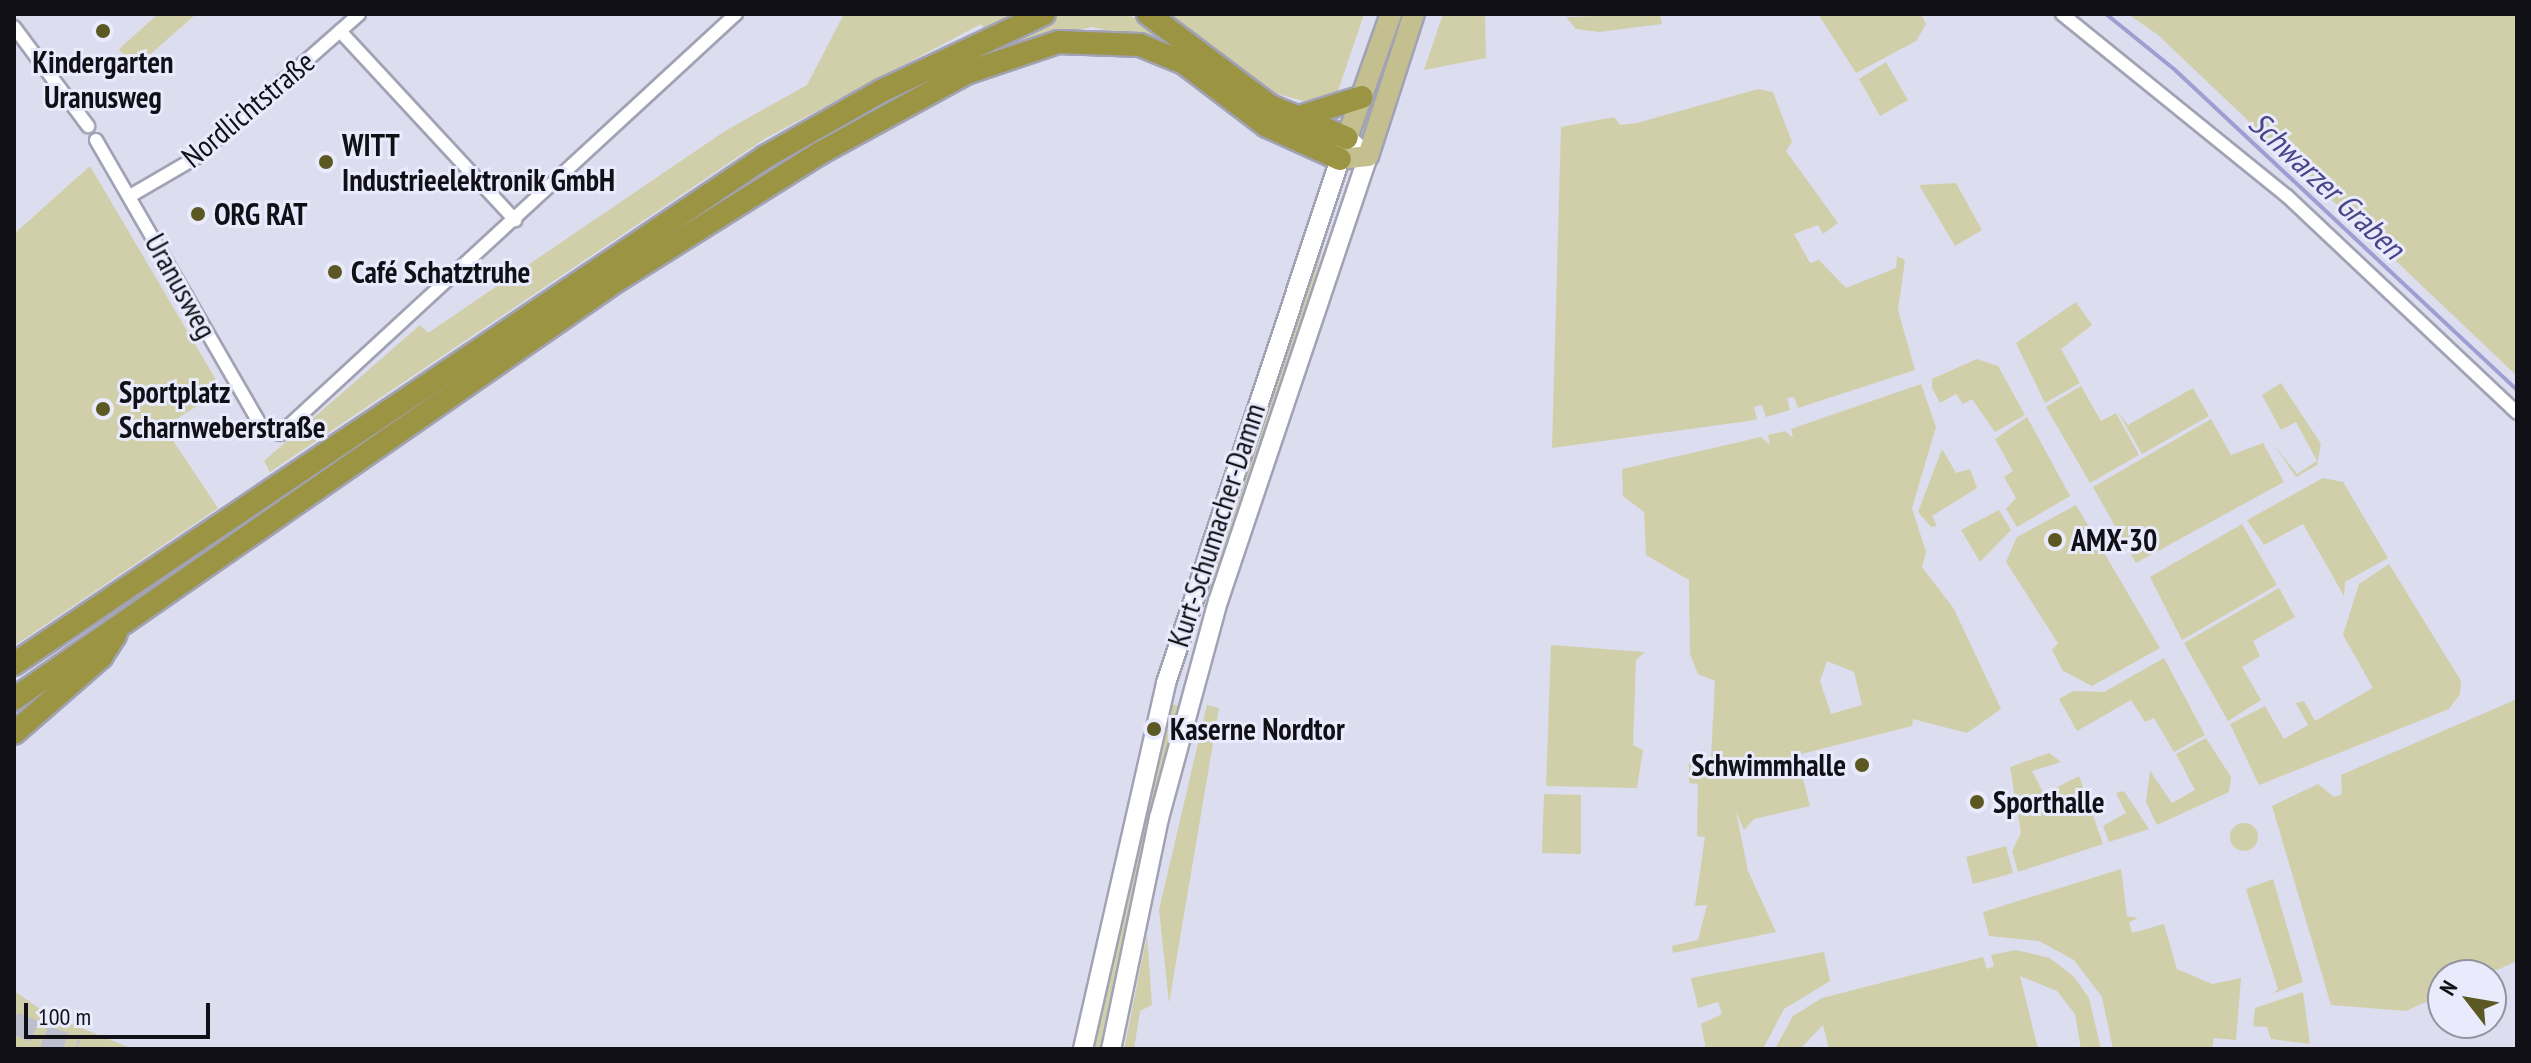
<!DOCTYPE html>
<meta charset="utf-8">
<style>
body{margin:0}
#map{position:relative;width:2531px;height:1063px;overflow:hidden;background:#dcddef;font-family:"PT Sans Narrow",sans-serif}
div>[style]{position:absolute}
.green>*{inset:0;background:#d1cfa9}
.round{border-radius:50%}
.stream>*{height:4px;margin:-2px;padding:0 2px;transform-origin:2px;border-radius:2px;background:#9e9ed3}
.highway-tunnel>*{height:22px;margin-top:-11px;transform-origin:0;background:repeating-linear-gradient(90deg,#bdbece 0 22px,transparent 0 33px)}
.roads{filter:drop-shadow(2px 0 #a1a2b3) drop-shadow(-2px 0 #a1a2b3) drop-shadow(0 2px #a1a2b3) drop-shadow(0 -2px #a1a2b3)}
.street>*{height:12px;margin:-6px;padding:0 6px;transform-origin:6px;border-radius:6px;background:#fff}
.secondary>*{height:18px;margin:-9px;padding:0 9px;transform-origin:9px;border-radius:9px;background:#fff}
.primary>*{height:20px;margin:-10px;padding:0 10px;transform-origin:10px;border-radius:10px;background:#c3bf8e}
.highway>*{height:22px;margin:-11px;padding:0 11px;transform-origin:11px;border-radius:11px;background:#9b9443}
.dots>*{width:22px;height:22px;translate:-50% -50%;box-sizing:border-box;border:4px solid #e9eafc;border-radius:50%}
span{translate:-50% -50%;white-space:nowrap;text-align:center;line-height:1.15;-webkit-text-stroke:6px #e9eafc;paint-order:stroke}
.poi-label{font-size:30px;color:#101016;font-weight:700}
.left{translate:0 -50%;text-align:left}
.right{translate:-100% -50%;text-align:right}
.street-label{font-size:30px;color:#101016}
.water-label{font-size:32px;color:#4a4588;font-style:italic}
.frame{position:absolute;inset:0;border:16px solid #101016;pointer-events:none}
.north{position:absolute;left:2427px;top:959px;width:80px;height:80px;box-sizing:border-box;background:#e9eafc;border:2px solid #9293a0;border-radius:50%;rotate:301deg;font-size:22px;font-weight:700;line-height:32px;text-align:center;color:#101016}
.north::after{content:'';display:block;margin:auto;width:28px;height:36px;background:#5c5824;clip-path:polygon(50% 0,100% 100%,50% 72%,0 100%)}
.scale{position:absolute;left:24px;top:1003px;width:186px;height:36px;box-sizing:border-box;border:4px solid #101016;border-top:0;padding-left:10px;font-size:24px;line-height:28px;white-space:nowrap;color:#101016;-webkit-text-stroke:6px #e9eafc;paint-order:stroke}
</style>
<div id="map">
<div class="green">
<i style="clip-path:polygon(158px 14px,196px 14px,128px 74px,117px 62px,124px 56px,119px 49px)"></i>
<i style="clip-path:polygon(844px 14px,1022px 14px,986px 32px,981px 24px,766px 138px,270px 472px,264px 461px,420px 325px,428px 333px,725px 131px,807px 85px)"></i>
<i style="clip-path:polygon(1122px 14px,1148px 21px,1171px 45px,1092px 27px,998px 45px,1057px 16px)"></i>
<i style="clip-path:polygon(1170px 14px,1364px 14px,1336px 97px,1303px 101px,1256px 88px)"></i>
<i style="clip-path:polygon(1443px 14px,1485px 14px,1486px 58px,1424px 70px)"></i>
<i style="clip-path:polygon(1660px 14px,1662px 24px,1599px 32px,1576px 29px,1566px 17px)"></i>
<i style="clip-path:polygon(1818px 14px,1921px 14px,1926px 24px,1916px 41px,1856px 73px)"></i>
<i style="clip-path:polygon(2128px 14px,2517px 14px,2517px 376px,2158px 35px)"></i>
<i style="clip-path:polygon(1886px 62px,1908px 100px,1880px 116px,1859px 79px)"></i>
<i style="clip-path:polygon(1758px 89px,1773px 92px,1792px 142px,1786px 151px,1838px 223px,1823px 234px,1818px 225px,1794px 234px,1810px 263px,1819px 260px,1846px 288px,1896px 268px,1897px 256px,1905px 260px,1898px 310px,1915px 370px,1798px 408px,1794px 397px,1787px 398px,1790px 410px,1766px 417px,1762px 405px,1754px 407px,1757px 419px,1748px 421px,1552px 448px,1561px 127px,1614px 117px,1620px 125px,1637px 123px)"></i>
<i style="clip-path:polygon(90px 166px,222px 390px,164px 427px,218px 508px,14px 646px,14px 234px)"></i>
<i style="clip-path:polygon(1956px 183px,1982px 230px,1955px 246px,1919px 185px)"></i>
<i style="clip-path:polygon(1338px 185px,1314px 283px,1188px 671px,1234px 496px)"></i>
<i style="clip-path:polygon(2076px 302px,2092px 325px,2061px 349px,2080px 383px,2045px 403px,2016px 343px)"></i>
<i style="clip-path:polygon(1977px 359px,1998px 366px,2025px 415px,1995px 432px,1972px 399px,1963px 404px,1956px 394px,1940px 403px,1932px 388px,1932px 379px)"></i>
<i style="clip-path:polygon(2281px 383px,2321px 444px,2317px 465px,2296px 477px,2272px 442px,2297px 474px,2317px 461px,2296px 422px,2281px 430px,2262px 395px)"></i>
<i style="clip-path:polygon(evenodd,1921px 384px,1936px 427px,1912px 508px,1926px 552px,1922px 567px,1954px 609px,2001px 709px,1967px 733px,1913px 719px,1912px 726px,1797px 755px,1810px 806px,1754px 819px,1744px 830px,1736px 812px,1748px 871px,1776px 932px,1673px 953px,1672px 946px,1698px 940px,1707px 905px,1695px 906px,1705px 837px,1697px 836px,1698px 784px,1689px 783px,1689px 758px,1711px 758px,1715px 681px,1698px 674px,1690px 654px,1689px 580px,1646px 555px,1644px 512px,1623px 496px,1622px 469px,1761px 437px,1770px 445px,1768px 435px,1785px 431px,1793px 438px,1791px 429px,1921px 384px,1827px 661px,1854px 672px,1862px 705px,1831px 714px,1820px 681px,1827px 661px)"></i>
<i style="clip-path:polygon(2081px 386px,2101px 421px,2116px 413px,2139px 455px,2090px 483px,2046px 407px)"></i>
<i style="clip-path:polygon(2193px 388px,2209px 416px,2142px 454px,2118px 412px,2128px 425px)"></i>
<i style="clip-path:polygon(2027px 417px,2070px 496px,2017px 527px,2006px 509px,2016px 498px,2004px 477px,2013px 471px,1995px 439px)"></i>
<i style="clip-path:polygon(2211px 419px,2231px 455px,2263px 443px,2284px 482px,2136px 563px,2093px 487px)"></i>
<i style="clip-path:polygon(1942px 449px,1956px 473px,1970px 469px,1977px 488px,1932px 516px,1937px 526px,1931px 527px,1918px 512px)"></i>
<i style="clip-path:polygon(2323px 478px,2343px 482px,2388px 558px,2345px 582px,2344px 596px,2303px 524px,2264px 545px,2247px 520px)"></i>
<i style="clip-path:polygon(2076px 505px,2160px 648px,2092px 686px,2063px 671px,2052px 650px,2058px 643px,2006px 562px,2017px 537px)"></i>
<i style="clip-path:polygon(1999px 510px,2011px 530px,1980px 562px,1961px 530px)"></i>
<i style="clip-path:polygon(2242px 524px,2277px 585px,2182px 640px,2150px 577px)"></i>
<i style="clip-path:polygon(2389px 564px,2461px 681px,2460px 694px,2449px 709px,2259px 785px,2230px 724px,2265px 706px,2284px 739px,2308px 725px,2296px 703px,2304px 701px,2315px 721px,2373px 688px,2343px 635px,2359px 584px)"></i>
<i style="clip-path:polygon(2279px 588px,2295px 617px,2253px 641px,2260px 656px,2242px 667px,2261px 700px,2228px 721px,2184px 643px)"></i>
<i style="clip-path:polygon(1551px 645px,1645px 652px,1636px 660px,1633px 745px,1643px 750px,1637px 788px,1546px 786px)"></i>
<i style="clip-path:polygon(2164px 658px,2205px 735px,2174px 752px,2154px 718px,2145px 722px,2131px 700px,2077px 731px,2059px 699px,2073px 691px,2104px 692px)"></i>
<i style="clip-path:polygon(2517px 699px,2517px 961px,2486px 975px,2443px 975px,2443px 994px,2406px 1011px,2331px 1005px,2272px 806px,2318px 784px,2334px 797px,2342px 794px,2341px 775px)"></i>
<i style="clip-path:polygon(1172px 704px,1180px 706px,1103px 1049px,1094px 1049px)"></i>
<i style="clip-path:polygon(1207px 705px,1219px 708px,1169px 1003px,1159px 910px)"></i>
<i style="clip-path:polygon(2206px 738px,2231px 777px,2229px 792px,2157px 825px,2146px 802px,2150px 771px,2172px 803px,2195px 790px,2176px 754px)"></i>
<i style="clip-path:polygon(2049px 753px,2061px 762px,2032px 771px,2044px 794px,2079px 776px,2103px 844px,2018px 872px,2012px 851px,2021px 833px,2010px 767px)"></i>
<i style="clip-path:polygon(2124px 791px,2149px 829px,2109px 842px,2103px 826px,2126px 813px,2116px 793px)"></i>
<i style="clip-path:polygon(1544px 794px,1581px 795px,1581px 854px,1542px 853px)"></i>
<i class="round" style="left:2230px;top:823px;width:28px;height:28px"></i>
<i style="clip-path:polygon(2006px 846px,2013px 873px,1973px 884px,1966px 857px)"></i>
<i style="clip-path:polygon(2121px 869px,2127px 916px,2138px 918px,2129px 922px,2132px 933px,2164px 924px,2177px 969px,2212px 984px,2241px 978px,2236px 1040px,2214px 1038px,2212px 1049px,2113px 1049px,2102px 997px,2074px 960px,2039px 941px,1989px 936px,1983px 912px)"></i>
<i style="clip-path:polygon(2273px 879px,2303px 982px,2272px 994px,2278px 989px,2246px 889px)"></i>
<i style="clip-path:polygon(1147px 935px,1152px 1005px,1140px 1011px,1134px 1049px,1124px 1049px)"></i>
<i style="clip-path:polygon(2016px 950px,2050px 958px,2074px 977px,2089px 998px,2101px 1049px,2081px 1049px,2075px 1014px,2057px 991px,2020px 976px,2038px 1049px,1829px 1049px,1823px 1025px,1800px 1049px,1775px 1049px,1793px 1016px,1822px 998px,1983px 957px,1987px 969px,1994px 966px,1991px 955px)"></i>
<i style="clip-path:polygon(1824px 952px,1830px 981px,1784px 1009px,1763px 1049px,1706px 1049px,1701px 1024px,1722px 1014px,1718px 1002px,1698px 1008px,1691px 978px)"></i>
<i style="clip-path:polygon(14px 991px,49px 1015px,133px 1049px,14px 1049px)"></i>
<i style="clip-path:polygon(2303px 992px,2310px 1044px,2271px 1039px,2267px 1027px,2253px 1026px,2255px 1008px)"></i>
</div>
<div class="stream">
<i style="left:2106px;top:14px;width:87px;rotate:39deg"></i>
<i style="left:2174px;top:69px;width:470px;rotate:43.1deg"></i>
</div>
<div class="highway-tunnel">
<i style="left:14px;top:1023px;width:68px;rotate:22.4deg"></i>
</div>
<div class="roads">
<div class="street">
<i style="left:2062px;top:14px;width:289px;rotate:39deg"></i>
<i style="left:2287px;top:196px;width:316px;rotate:43.3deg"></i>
<i style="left:14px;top:27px;width:124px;rotate:53.2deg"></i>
<i style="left:340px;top:31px;width:258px;rotate:47.2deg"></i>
<i style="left:96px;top:140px;width:330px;rotate:60deg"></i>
<i style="left:261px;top:426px;width:21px;rotate:23deg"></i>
<i style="left:280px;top:434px;width:620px;rotate:-42.65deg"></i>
<i style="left:130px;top:196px;width:78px;rotate:-30.2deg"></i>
<i style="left:197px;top:157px;width:216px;rotate:-41.4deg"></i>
</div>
<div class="secondary">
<i style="left:1083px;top:1049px;width:375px;rotate:-77.2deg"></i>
<i style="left:1166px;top:683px;width:574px;rotate:-71.63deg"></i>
<i style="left:1347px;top:138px;width:28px;rotate:41deg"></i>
<i style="left:1368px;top:156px;width:470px;rotate:108.6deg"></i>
<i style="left:1218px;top:601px;width:225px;rotate:105.2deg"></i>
<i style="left:1159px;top:818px;width:236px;rotate:101.7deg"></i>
</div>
<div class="primary">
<i style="left:1347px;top:138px;width:132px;rotate:-70.5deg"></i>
<i style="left:1340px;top:159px;width:28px;rotate:-6deg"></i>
<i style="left:1368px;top:156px;width:149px;rotate:-72.1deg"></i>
</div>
<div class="highway">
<i style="left:1148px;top:14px;width:153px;rotate:37deg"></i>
<i style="left:1270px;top:106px;width:83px;rotate:22.6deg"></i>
<i style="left:1293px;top:119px;width:72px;rotate:-17.7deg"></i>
<i style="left:14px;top:664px;width:906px;rotate:-34.02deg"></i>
<i style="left:765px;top:157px;width:133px;rotate:-29.6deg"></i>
<i style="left:881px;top:91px;width:180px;rotate:-25.3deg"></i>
<i style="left:14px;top:699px;width:733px;rotate:-34.77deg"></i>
<i style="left:616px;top:281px;width:241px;rotate:-32.1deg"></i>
<i style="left:820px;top:153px;width:166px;rotate:-28.7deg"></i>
<i style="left:966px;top:73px;width:97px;rotate:-18.6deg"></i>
<i style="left:1058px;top:42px;width:82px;rotate:2.1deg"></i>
<i style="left:1140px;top:45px;width:48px;rotate:22.2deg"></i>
<i style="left:1184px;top:63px;width:104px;rotate:37.2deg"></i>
<i style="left:1267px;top:126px;width:80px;rotate:24.3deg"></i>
<i style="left:14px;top:733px;width:116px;rotate:-41.1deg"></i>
<i style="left:101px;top:657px;width:27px;rotate:-57deg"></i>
</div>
</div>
<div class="dots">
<i style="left:103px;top:31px;background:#5c5824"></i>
<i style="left:326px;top:162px;background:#5c5824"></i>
<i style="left:198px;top:214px;background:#5c5824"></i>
<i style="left:335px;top:272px;background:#5c5824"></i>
<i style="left:103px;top:409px;background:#5c5824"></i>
<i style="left:2055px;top:540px;background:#5c5824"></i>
<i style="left:1154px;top:729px;background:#5c5824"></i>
<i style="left:1862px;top:765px;background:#5c5824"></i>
<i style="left:1977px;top:802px;background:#5c5824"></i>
</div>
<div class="poi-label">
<span style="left:103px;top:79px">Kindergarten<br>Uranusweg</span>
<span class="left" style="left:342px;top:162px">WITT<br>Industrieelektronik GmbH</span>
<span class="left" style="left:214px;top:214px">ORG RAT</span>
<span class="left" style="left:351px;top:272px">Café Schatztruhe</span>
<span class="left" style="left:119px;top:409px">Sportplatz<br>Scharnweberstraße</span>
<span class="left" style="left:2071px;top:540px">AMX-30</span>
<span class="left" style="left:1170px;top:729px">Kaserne Nordtor</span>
<span class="right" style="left:1846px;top:765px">Schwimmhalle</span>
<span class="left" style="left:1993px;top:802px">Sporthalle</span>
</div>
<div class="street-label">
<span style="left:248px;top:109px;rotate:-40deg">Nordlichtstraße</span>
<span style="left:181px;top:286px;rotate:61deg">Uranusweg</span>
<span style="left:1216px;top:525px;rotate:-72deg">Kurt-Schumacher-Damm</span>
</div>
<div class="water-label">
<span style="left:2327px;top:185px;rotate:43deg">Schwarzer Graben</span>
</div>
<div class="frame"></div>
<div class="north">N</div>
<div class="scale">100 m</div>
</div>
